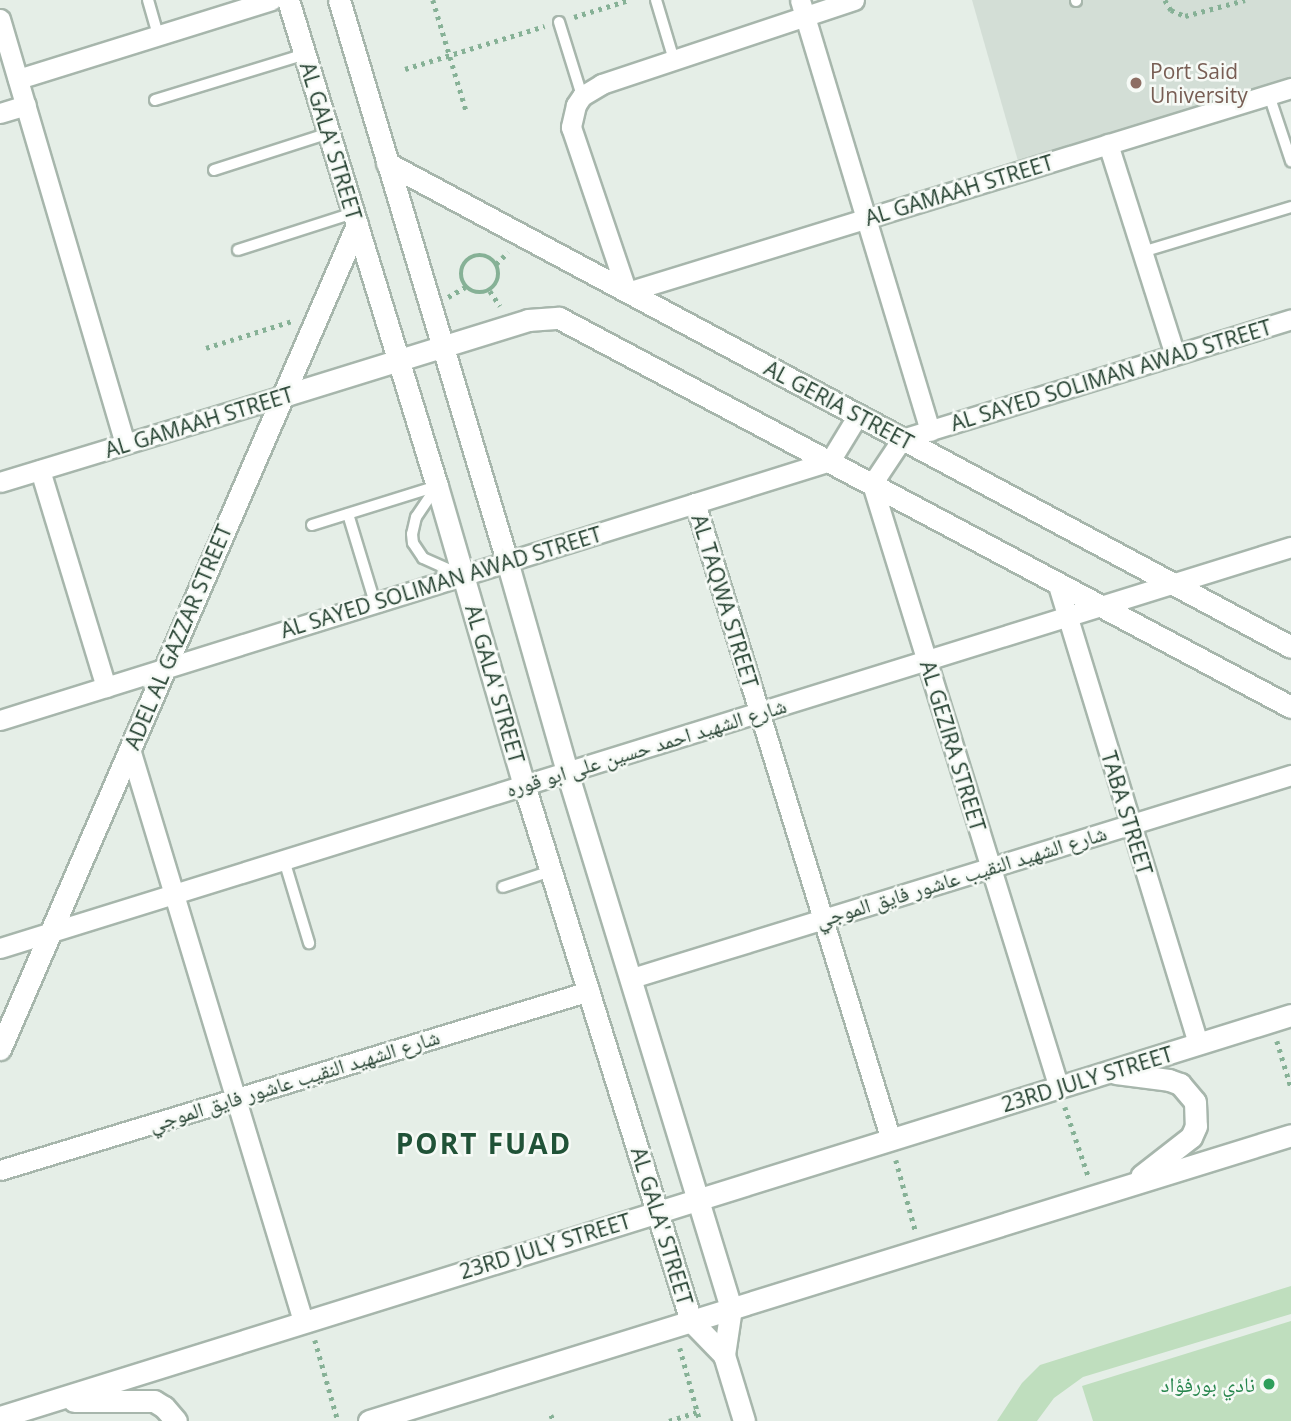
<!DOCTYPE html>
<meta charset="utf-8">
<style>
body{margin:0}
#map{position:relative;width:1291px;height:1421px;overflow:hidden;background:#e5eee7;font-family:"Open Sans","Noto Naskh Arabic",sans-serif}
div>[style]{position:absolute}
.built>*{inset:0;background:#d3ded6}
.green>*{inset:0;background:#bfdebe}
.path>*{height:4.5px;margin-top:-2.25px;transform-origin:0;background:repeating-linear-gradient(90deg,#86b196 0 3.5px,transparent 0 8.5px)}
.path>.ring{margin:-2.25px;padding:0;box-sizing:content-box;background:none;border:4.5px solid #86b196;border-radius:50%}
.roads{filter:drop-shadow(2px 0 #a7b6ac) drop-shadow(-2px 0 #a7b6ac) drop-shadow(0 2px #a7b6ac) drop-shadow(0 -2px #a7b6ac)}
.lane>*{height:10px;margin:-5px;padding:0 5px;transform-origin:5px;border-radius:5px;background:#fff}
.street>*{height:19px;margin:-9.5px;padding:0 9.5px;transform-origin:9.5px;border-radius:9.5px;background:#fff}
.secondary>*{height:21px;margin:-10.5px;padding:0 10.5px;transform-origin:10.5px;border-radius:10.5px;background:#fff}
.dots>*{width:19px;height:19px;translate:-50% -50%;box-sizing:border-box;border:4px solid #f6faf6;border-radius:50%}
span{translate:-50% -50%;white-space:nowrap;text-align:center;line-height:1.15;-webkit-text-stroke:5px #f6faf6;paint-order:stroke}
.education-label{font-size:21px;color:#785e54}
.left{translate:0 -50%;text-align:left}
.street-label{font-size:21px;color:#244030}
.leisure-label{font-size:21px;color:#27864d}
.right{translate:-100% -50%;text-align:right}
.district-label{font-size:28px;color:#205237;font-weight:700;letter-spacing:2px}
</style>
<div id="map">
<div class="built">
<i style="clip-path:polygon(972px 0,1291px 0,1291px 79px,1018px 161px)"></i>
</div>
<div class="green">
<i style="clip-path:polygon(1291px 1286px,1291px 1314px,1083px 1377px,1054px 1398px,1037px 1421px,997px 1421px,1022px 1383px,1040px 1365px)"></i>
<i style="clip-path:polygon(1291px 1321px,1291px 1421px,1093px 1421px,1082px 1386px)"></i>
</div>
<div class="path">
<i style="left:433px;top:0;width:118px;rotate:73.3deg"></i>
<i style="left:1165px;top:0;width:12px;rotate:59deg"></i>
<i style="left:1171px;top:10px;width:15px;rotate:23deg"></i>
<i style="left:1185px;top:16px;width:62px;rotate:-14.9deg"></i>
<i style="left:574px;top:17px;width:58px;rotate:-17.2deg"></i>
<i style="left:405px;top:69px;width:146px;rotate:-17.1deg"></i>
<i class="ring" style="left:461px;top:255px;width:33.5px;height:33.5px"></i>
<i style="left:496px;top:264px;width:17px;rotate:-45deg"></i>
<i style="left:490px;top:291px;width:18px;rotate:56deg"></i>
<i style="left:448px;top:297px;width:20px;rotate:-30deg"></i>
<i style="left:206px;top:348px;width:90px;rotate:-17.4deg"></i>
<i style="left:1277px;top:1041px;width:48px;rotate:73.1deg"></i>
<i style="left:1065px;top:1107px;width:72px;rotate:71.3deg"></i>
<i style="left:896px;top:1160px;width:72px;rotate:74.6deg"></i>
<i style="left:315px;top:1340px;width:84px;rotate:74.1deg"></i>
<i style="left:680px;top:1348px;width:76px;rotate:74.7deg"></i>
<i style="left:551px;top:1415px;width:7px;rotate:63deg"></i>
<i style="left:669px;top:1421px;width:29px;rotate:-18deg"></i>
</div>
<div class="roads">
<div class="lane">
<i style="left:148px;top:0;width:36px;rotate:74deg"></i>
<i style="left:656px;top:0;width:63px;rotate:73.3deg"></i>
<i style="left:1076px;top:0;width:1px;rotate:90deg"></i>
<i style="left:559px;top:22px;width:77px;rotate:72.7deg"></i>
<i style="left:1269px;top:95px;width:70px;rotate:71.6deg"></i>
<i style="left:155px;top:100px;width:157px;rotate:-17deg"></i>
<i style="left:214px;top:170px;width:121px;rotate:-17.8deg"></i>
<i style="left:238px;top:250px;width:121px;rotate:-17.8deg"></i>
<i style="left:1142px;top:252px;width:156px;rotate:-16.8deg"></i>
<i style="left:437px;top:486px;width:37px;rotate:124deg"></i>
<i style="left:416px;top:517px;width:17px;rotate:103deg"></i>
<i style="left:412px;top:534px;width:9px;rotate:84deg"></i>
<i style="left:413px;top:543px;width:18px;rotate:56deg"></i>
<i style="left:423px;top:558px;width:39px;rotate:24deg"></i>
<i style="left:348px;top:514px;width:93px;rotate:73.1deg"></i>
<i style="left:312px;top:525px;width:131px;rotate:-17.3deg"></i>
<i style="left:284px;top:860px;width:87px;rotate:73.2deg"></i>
<i style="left:503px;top:887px;width:51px;rotate:-18.4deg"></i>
</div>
<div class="street">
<i style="left:800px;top:0;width:450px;rotate:73.2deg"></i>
<i style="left:854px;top:0;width:266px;rotate:161.6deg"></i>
<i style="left:602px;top:84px;width:23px;rotate:149deg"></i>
<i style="left:582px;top:96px;width:11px;rotate:124deg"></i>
<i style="left:576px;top:105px;width:23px;rotate:103deg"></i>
<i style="left:571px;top:127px;width:174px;rotate:71.3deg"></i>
<i style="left:627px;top:292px;width:695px;rotate:-17.08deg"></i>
<i style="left:0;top:19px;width:443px;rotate:73.6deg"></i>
<i style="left:18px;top:79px;width:265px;rotate:-17.3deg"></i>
<i style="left:0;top:113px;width:27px;rotate:-17deg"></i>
<i style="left:1108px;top:144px;width:221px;rotate:72.4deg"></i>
<i style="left:40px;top:470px;width:227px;rotate:73.1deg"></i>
<i style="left:0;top:482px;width:296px;rotate:-16.9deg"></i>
<i style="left:695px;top:503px;width:666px;rotate:72.9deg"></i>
<i style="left:1057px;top:582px;width:483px;rotate:73deg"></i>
<i style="left:0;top:720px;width:869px;rotate:-17.33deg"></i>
<i style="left:830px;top:461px;width:54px;rotate:-58.7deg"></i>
<i style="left:130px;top:749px;width:598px;rotate:73.17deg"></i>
<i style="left:0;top:948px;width:1352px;rotate:-17.26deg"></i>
<i style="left:632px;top:978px;width:690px;rotate:-17.12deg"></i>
<i style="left:1059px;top:1088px;width:632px;rotate:-107.2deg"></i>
<i style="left:872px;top:484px;width:54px;rotate:-56.3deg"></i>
<i style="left:902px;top:439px;width:407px;rotate:-17.1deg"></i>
<i style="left:0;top:1170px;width:616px;rotate:-16.9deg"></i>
</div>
<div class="secondary">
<i style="left:288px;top:0;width:508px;rotate:72.96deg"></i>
<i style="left:437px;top:486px;width:311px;rotate:73.8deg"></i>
<i style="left:524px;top:785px;width:561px;rotate:72.69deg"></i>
<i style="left:691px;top:1321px;width:47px;rotate:45.9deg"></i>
<i style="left:339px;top:0;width:586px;rotate:73.33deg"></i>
<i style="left:507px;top:561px;width:219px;rotate:74.1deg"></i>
<i style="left:567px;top:772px;width:561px;rotate:72.99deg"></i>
<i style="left:731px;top:1308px;width:48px;rotate:98.5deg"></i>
<i style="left:724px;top:1355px;width:69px;rotate:73.1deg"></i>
<i style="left:387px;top:163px;width:1025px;rotate:28.16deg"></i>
<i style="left:283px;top:396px;width:257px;rotate:-17.2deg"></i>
<i style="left:528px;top:320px;width:31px;rotate:-4deg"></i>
<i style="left:559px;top:318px;width:829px;rotate:27.99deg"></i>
<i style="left:0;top:1049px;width:898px;rotate:-66.58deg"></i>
<i style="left:1116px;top:1073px;width:53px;rotate:7.5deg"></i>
<i style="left:1169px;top:1080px;width:12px;rotate:20deg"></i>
<i style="left:1180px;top:1084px;width:23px;rotate:50deg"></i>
<i style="left:1195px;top:1102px;width:24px;rotate:88deg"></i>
<i style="left:1196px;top:1126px;width:12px;rotate:114deg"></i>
<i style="left:1191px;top:1137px;width:63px;rotate:142deg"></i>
<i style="left:74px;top:1401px;width:80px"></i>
<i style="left:154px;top:1401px;width:12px;rotate:31deg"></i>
<i style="left:164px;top:1407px;width:18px;rotate:49deg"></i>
<i style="left:0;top:1417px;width:1352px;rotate:-17.3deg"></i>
<i style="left:369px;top:1421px;width:965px;rotate:-17.23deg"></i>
</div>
</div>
<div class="dots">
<i style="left:1136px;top:83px;background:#8d6e63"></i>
<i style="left:1269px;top:1384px;background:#2e9e5b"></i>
</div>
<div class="education-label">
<span class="left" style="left:1150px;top:83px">Port Said<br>University</span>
</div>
<div class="street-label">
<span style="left:331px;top:141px;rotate:73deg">AL GALA' STREET</span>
<span style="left:959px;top:190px;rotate:-17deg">AL GAMAAH STREET</span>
<span style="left:1111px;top:375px;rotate:-17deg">AL SAYED SOLIMAN AWAD STREET</span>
<span style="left:839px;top:405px;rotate:28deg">AL GERIA STREET</span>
<span style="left:199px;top:422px;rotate:-17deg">AL GAMAAH STREET</span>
<span style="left:441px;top:582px;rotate:-17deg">AL SAYED SOLIMAN AWAD STREET</span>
<span style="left:725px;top:601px;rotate:73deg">AL TAQWA STREET</span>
<span style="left:178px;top:637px;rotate:-67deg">ADEL AL GAZZAR STREET</span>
<span style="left:495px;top:684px;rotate:74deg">AL GALA' STREET</span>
<span style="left:953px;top:746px;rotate:73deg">AL GEZIRA STREET</span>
<span style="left:646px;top:747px;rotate:-17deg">شارع الشهيد احمد حسين على ابو قوره</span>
<span style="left:1127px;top:813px;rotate:73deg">TABA STREET</span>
<span style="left:961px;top:876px;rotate:-17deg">شارع الشهيد النقيب عاشور فايق الموجي</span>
<span style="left:1087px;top:1079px;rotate:-17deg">23RD JULY STREET</span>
<span style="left:294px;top:1080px;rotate:-17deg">شارع الشهيد النقيب عاشور فايق الموجي</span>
<span style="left:662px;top:1226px;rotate:73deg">AL GALA' STREET</span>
<span style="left:545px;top:1246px;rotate:-17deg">23RD JULY STREET</span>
</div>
<div class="leisure-label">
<span class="right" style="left:1255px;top:1384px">نادي بورفؤاد</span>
</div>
<div class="district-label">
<span style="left:484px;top:1143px">PORT FUAD</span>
</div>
</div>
